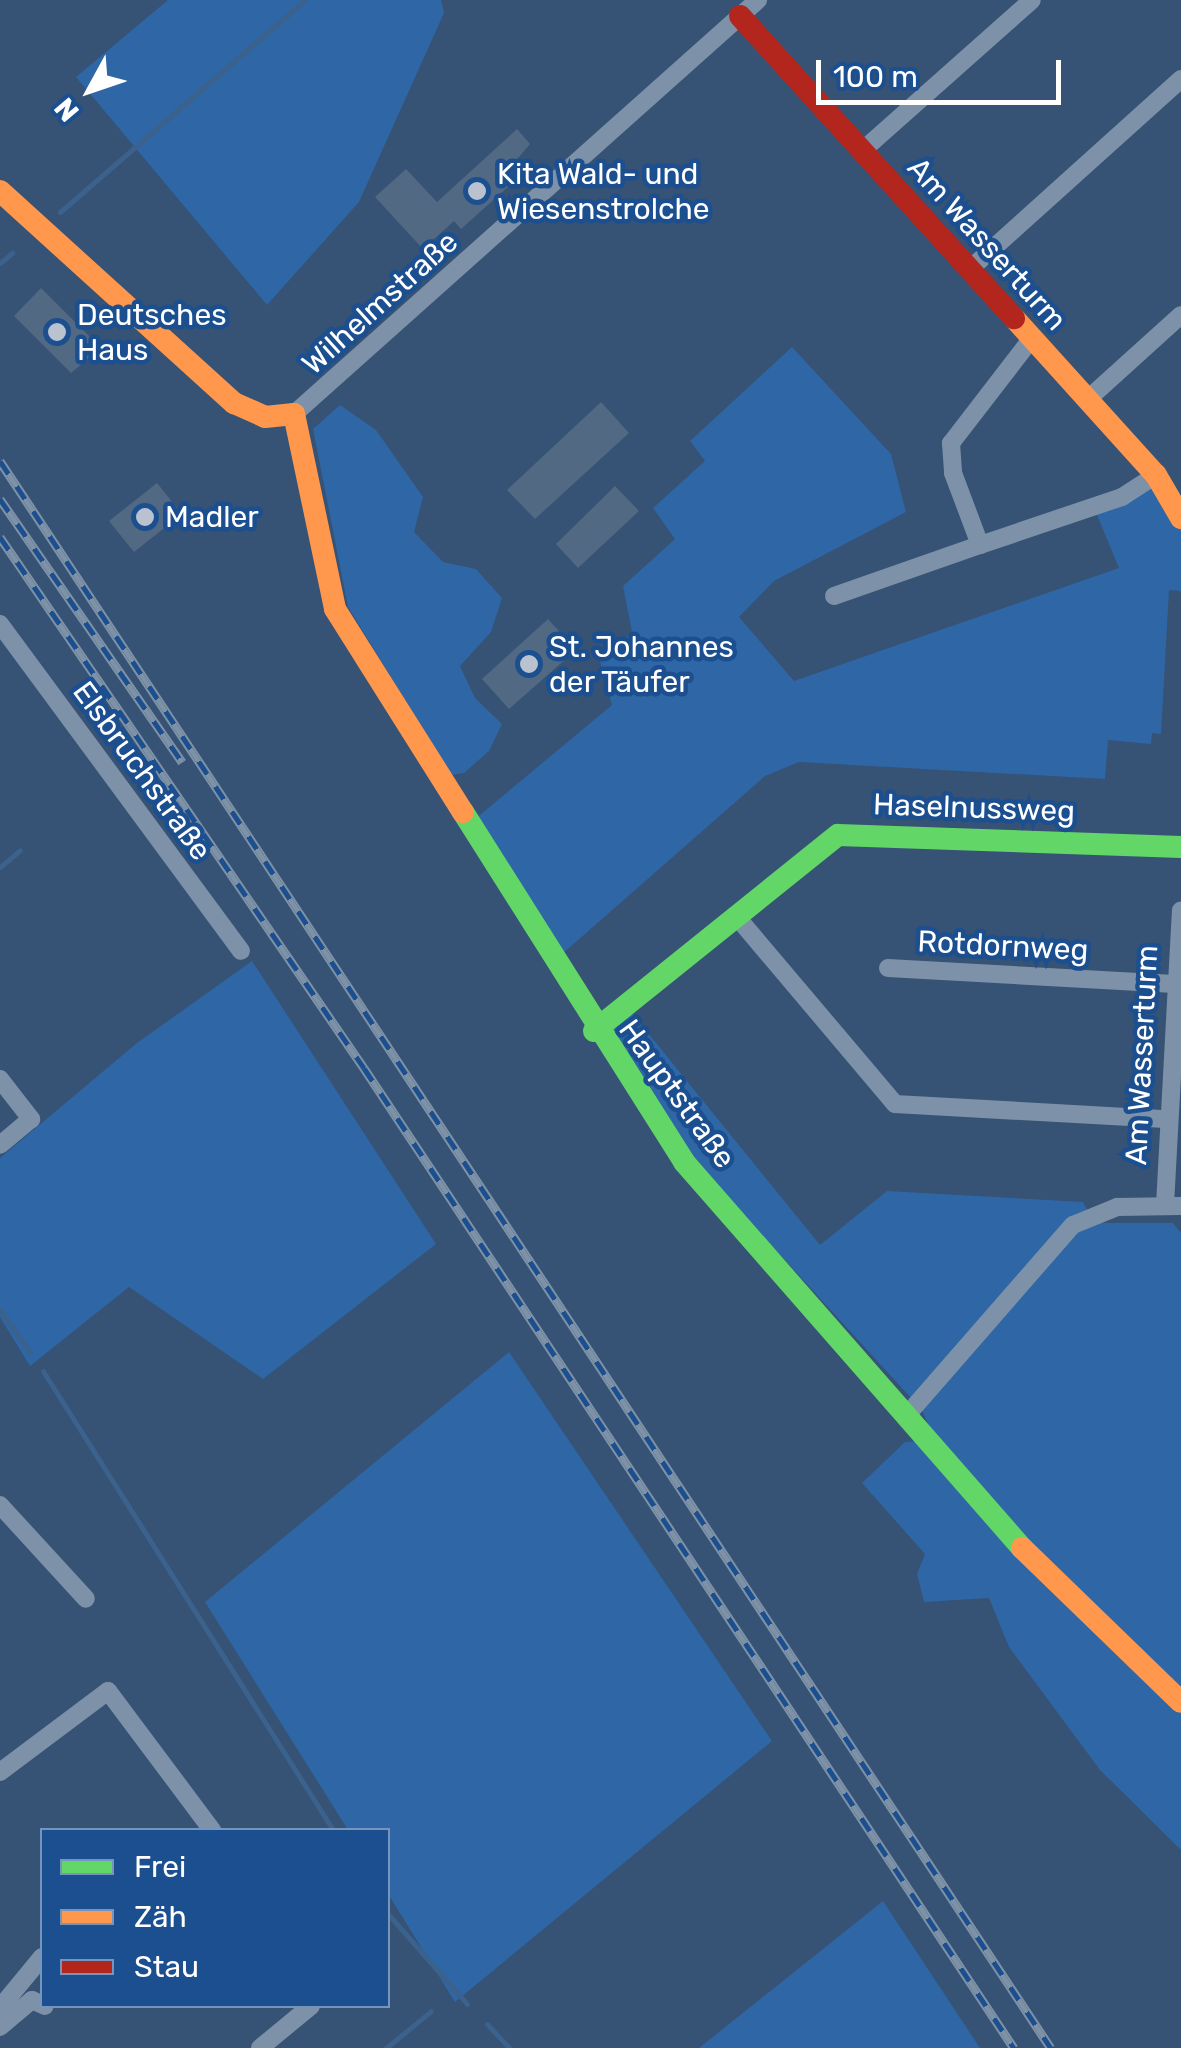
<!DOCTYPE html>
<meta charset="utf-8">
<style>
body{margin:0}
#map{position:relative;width:1181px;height:2048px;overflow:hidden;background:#365274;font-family:Rubik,sans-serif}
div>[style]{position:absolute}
.green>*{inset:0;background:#2f66a5}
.stream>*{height:5px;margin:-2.5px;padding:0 2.5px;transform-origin:2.5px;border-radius:2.5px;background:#3b618d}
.building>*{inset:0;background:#526984}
.street>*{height:18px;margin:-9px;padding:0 9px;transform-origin:9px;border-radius:9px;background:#7d92a8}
.fast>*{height:22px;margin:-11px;padding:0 11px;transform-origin:11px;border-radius:11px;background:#63d668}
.slow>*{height:22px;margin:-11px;padding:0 11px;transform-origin:11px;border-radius:11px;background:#ff974d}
.jam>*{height:22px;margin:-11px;padding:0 11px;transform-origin:11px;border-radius:11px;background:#b3261e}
.rail>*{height:9px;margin-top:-4.5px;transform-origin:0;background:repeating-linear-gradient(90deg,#1b4f8f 0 15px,#7e92a7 0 30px);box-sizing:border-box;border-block:2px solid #7e92a7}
.dots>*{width:28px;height:28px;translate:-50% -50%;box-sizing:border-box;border:5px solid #1b4f8f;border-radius:50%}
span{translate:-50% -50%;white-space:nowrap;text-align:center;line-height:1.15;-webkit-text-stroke:9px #1b4f8f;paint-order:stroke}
.poi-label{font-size:30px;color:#fff}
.left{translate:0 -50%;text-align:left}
.street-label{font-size:30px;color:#fff}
.legend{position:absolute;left:40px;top:1828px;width:350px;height:180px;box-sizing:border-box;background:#1b4f8f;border:2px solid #7695bc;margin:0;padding:12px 18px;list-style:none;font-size:30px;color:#fff}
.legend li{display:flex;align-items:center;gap:20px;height:50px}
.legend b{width:50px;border:2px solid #7695bc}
.north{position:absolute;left:40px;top:40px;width:100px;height:100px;-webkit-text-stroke:8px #1b4f8f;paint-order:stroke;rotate:230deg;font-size:28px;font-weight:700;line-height:40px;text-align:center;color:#fff}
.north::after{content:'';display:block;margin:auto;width:35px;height:45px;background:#fff;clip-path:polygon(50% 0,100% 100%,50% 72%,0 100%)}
.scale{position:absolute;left:816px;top:60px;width:245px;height:45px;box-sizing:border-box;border:5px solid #fff;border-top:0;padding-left:12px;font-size:30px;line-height:35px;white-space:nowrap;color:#fff;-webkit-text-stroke:8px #1b4f8f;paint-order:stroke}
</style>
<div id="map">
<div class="green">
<i style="clip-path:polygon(168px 0,441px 0,444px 13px,359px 202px,267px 305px,76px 77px)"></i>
<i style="clip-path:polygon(792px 347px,891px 454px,906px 512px,774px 581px,739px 617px,794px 681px,1119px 568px,1094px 508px,1156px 475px,1181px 518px,1181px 591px,1169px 590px,1161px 734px,1152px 733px,1151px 744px,1108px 740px,1105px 779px,799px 762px,765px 776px,553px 962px,469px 824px,612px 705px,600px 661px,632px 632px,623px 586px,675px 539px,653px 508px,705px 461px,690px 441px)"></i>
<i style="clip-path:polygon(340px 405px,376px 430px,423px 497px,414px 532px,443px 562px,476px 569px,502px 598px,491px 632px,460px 666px,475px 698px,502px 724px,489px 751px,464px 773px,451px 775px,348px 607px,313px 429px)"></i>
<i style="clip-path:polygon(252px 961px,436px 1244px,263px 1379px,129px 1287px,30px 1366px,0 1317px,0 1158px,137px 1043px)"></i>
<i style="clip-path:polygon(631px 1012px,820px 1245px,887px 1191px,1083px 1202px,1094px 1223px,1173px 1223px,1181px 1233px,1181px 1850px,1100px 1770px,1009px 1647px,989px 1598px,924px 1602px,917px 1574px,925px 1554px,862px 1483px,905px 1442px,935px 1440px,922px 1410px,688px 1154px,606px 1029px)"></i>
<i style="clip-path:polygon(509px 1352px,772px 1741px,455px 2002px,388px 1894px,388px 1830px,348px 1830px,205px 1602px)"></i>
<i style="clip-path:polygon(883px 1901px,980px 2048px,699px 2048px)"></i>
</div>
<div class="stream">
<i style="left:60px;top:212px;width:324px;rotate:-40.9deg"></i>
<i style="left:0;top:263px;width:16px;rotate:-40deg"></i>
<i style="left:0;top:867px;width:26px;rotate:-40deg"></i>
<i style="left:0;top:1310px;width:52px;rotate:54.5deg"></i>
<i style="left:43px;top:1371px;width:543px;rotate:57.71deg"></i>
<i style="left:388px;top:1914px;width:120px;rotate:48.7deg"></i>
<i style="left:487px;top:2024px;width:33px;rotate:47deg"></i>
<i style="left:386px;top:2048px;width:58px;rotate:-39.4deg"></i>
</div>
<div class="building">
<i style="clip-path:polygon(517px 129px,530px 144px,503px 176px,511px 184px,461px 229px,454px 221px,423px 249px,375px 197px,406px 169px,437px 202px)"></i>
<i style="clip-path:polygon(41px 288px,101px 348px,71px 373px,14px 316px)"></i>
<i style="clip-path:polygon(601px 402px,629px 433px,535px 519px,507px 490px)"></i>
<i style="clip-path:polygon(157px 483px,182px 514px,134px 552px,109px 521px)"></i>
<i style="clip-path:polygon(615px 486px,639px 511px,578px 568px,556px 544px)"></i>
<i style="clip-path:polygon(548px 619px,576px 650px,509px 709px,482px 679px)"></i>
</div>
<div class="street">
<i style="left:862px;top:151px;width:227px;rotate:-41.6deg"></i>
<i style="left:970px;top:269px;width:284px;rotate:-42deg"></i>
<i style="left:1032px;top:338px;width:133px;rotate:127.6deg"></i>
<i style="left:951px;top:443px;width:30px;rotate:86deg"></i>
<i style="left:953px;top:473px;width:77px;rotate:69.4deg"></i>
<i style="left:980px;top:545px;width:150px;rotate:-18.7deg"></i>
<i style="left:1122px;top:497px;width:40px;rotate:-32.9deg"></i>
<i style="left:1088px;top:399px;width:125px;rotate:-42.1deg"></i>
<i style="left:294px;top:414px;width:622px;rotate:-41.74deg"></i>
<i style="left:834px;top:596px;width:155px;rotate:-19.3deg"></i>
<i style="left:0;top:624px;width:406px;rotate:53.6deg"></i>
<i style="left:737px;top:917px;width:245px;rotate:49.8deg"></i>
<i style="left:895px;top:1104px;width:271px;rotate:3.2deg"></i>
<i style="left:888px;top:968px;width:287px;rotate:3.2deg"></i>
<i style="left:0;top:1079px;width:51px;rotate:52.2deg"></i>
<i style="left:31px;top:1119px;width:40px;rotate:140deg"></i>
<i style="left:1165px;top:1205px;width:295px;rotate:-86.9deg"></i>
<i style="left:907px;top:1415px;width:252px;rotate:-48.9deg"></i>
<i style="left:1073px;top:1225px;width:48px;rotate:-22.2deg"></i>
<i style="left:1117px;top:1207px;width:64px;rotate:-0.9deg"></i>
<i style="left:0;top:1505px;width:127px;rotate:47.5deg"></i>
<i style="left:0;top:1772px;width:135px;rotate:-36.9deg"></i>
<i style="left:108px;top:1691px;width:174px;rotate:53.2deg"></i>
<i style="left:0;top:2008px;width:66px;rotate:-50.5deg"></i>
<i style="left:0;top:2027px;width:42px;rotate:-40.2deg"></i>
<i style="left:32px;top:2000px;width:14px;rotate:25deg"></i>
<i style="left:260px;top:2048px;width:66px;rotate:-39.5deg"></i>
</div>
<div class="fast">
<i style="left:463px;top:812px;width:414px;rotate:57.7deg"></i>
<i style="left:684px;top:1162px;width:513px;rotate:48.79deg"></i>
<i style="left:594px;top:1031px;width:313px;rotate:-38.8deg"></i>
<i style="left:838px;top:835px;width:343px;rotate:2deg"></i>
</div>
<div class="slow">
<i style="left:0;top:191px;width:316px;rotate:42.2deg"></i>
<i style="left:234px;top:403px;width:34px;rotate:24deg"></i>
<i style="left:265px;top:417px;width:29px;rotate:-6deg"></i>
<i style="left:294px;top:414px;width:199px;rotate:78.1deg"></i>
<i style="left:335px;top:609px;width:240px;rotate:57.8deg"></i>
<i style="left:1014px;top:318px;width:212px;rotate:47.9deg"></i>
<i style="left:1156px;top:475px;width:50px;rotate:59.8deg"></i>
<i style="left:1022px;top:1548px;width:221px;rotate:44.1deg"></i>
</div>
<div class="jam">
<i style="left:740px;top:16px;width:408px;rotate:47.8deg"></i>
</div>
<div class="rail">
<i style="left:0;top:461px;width:1903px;rotate:56.49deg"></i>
<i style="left:0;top:499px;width:320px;rotate:55.3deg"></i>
<i style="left:0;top:537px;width:644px;rotate:55.57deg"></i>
<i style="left:364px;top:1068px;width:1176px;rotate:56.45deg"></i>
</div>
<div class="dots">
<i style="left:477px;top:191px;background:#b9c2ce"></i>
<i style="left:57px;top:332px;background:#b9c2ce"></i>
<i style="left:145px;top:517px;background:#b9c2ce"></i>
<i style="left:529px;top:664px;background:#b9c2ce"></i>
</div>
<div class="poi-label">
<span class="left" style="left:497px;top:191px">Kita Wald- und<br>Wiesenstrolche</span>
<span class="left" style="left:77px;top:332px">Deutsches<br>Haus</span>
<span class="left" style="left:165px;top:517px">Madler</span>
<span class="left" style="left:549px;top:664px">St. Johannes<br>der Täufer</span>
</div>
<div class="street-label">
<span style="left:987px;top:244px;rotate:48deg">Am Wasserturm</span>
<span style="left:380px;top:303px;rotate:-42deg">Wilhelmstraße</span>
<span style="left:142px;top:771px;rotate:54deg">Elsbruchstraße</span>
<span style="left:974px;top:808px;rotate:2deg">Haselnussweg</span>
<span style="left:1003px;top:946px;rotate:3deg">Rotdornweg</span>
<span style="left:1142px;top:1055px;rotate:-87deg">Am Wasserturm</span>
<span style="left:677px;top:1094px;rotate:54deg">Hauptstraße</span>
</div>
<ul class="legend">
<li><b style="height:12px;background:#63d668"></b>Frei</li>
<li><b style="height:12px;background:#ff974d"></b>Zäh</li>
<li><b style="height:12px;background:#b3261e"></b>Stau</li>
</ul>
<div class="north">N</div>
<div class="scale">100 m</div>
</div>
